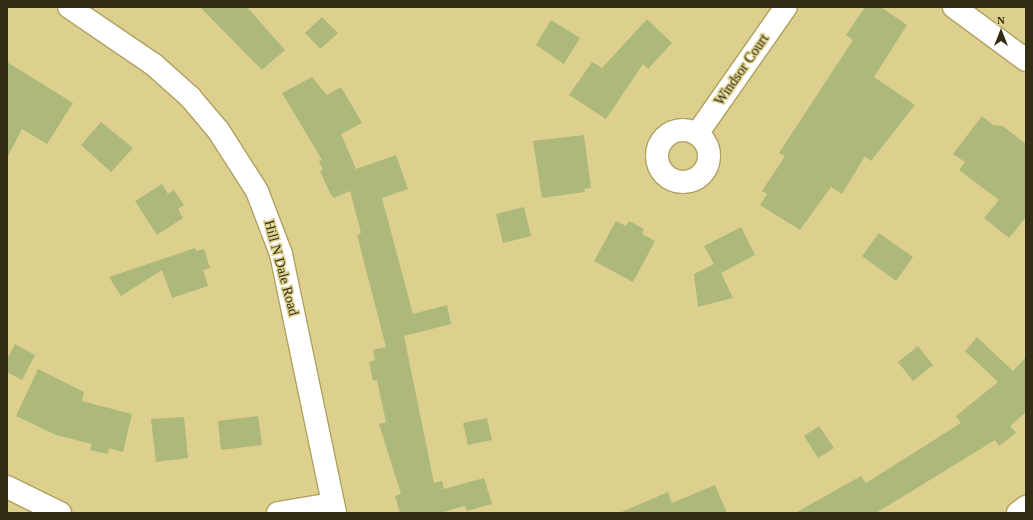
<!DOCTYPE html>
<style>
body{margin:0}
#map{position:relative;width:1033px;height:520px;overflow:hidden;background:#ddd08e;font-family:"Times New Roman",serif}
div>[style]{position:absolute}
.building>*{inset:0;background:#acb97a}
.roads{filter:drop-shadow(1px 0 #aea161) drop-shadow(-1px 0 #aea161) drop-shadow(0 1px #aea161) drop-shadow(0 -1px #aea161)}
.minor>*{height:22px;margin:-11px;padding:0 11px;transform-origin:11px;border-radius:11px;background:#fff}
.minor>.ring{margin:-11px;padding:0;box-sizing:content-box;background:none;border:22px solid #fff;border-radius:50%}
span{translate:-50% -50%;white-space:nowrap;text-align:center;line-height:1.15;-webkit-text-stroke:3px #ddd08e;paint-order:stroke}
.street-label{font-size:14px;color:#332d13}
.frame{position:absolute;inset:0;border:8px solid #332d13;pointer-events:none}
.north{position:absolute;left:981px;top:12px;width:40px;height:40px;-webkit-text-stroke:3px #ddd08e;paint-order:stroke;rotate:0deg;font-size:11px;font-weight:700;line-height:16px;text-align:center;color:#332d13}
.north::after{content:'';display:block;margin:auto;width:14px;height:18px;background:#332d13;clip-path:polygon(50% 0,100% 100%,50% 72%,0 100%)}
</style>
<div id="map">
<div class="building">
<i style="clip-path:polygon(200px 7px,247px 7px,285px 50px,262px 70px)"></i>
<i style="clip-path:polygon(865px 7px,881px 7px,907px 25px,874px 77px,915px 105px,871px 161px,865px 156px,842px 194px,831px 187px,800px 230px,760px 205px,767px 194px,762px 191px,785px 156px,779px 153px,853px 40px,846px 35px)"></i>
<i style="clip-path:polygon(322px 17px,338px 33px,320px 49px,305px 33px)"></i>
<i style="clip-path:polygon(647px 19px,672px 43px,648px 69px,643px 64px,606px 119px,569px 95px,592px 62px,602px 68px)"></i>
<i style="clip-path:polygon(551px 20px,580px 38px,564px 64px,536px 45px)"></i>
<i style="clip-path:polygon(7px 62px,73px 103px,47px 144px,22px 129px,7px 158px)"></i>
<i style="clip-path:polygon(312px 77px,327px 95px,341px 87px,362px 123px,341px 134px,356px 169px,396px 155px,408px 189px,382px 198px,413px 314px,447px 305px,451px 324px,404px 336px,434px 483px,442px 481px,444px 489px,484px 478px,492px 504px,467px 511px,465px 506px,439px 513px,400px 513px,395px 496px,401px 494px,379px 424px,386px 422px,377px 380px,373px 381px,369px 362px,375px 360px,373px 350px,386px 347px,357px 235px,361px 233px,350px 191px,334px 198px,331px 195px,320px 171px,323px 170px,319px 161px,322px 160px,282px 93px)"></i>
<i style="clip-path:polygon(982px 116px,993px 125px,1003px 126px,1026px 144px,1026px 217px,1009px 238px,984px 218px,999px 200px,959px 170px,965px 162px,953px 154px)"></i>
<i style="clip-path:polygon(101px 122px,133px 148px,111px 172px,81px 145px)"></i>
<i style="clip-path:polygon(584px 135px,591px 188px,584px 189px,585px 192px,542px 198px,533px 141px)"></i>
<i style="clip-path:polygon(162px 184px,168px 194px,174px 190px,184px 205px,178px 209px,183px 218px,157px 235px,135px 201px)"></i>
<i style="clip-path:polygon(524px 207px,531px 236px,503px 243px,496px 214px)"></i>
<i style="clip-path:polygon(616px 221px,626px 226px,629px 221px,644px 229px,642px 234px,655px 241px,633px 282px,594px 261px)"></i>
<i style="clip-path:polygon(741px 227px,755px 255px,721px 273px,733px 298px,698px 307px,694px 274px,714px 264px,704px 246px)"></i>
<i style="clip-path:polygon(879px 233px,913px 257px,896px 281px,862px 256px)"></i>
<i style="clip-path:polygon(195px 248px,196px 251px,204px 249px,210px 268px,203px 270px,208px 286px,172px 298px,162px 270px,121px 296px,109px 277px)"></i>
<i style="clip-path:polygon(977px 337px,1013px 371px,1026px 357px,1026px 412px,1010px 426px,1016px 433px,999px 446px,995px 440px,876px 513px,795px 513px,861px 476px,866px 483px,961px 423px,956px 416px,998px 382px,965px 351px)"></i>
<i style="clip-path:polygon(15px 344px,35px 355px,22px 380px,7px 372px,7px 359px)"></i>
<i style="clip-path:polygon(918px 346px,933px 365px,913px 381px,898px 362px)"></i>
<i style="clip-path:polygon(38px 369px,84px 392px,82px 401px,132px 414px,123px 452px,109px 448px,108px 454px,90px 450px,92px 444px,56px 435px,16px 416px)"></i>
<i style="clip-path:polygon(258px 416px,262px 445px,221px 450px,218px 421px)"></i>
<i style="clip-path:polygon(184px 417px,188px 458px,156px 462px,151px 419px)"></i>
<i style="clip-path:polygon(487px 418px,492px 440px,468px 445px,463px 423px)"></i>
<i style="clip-path:polygon(819px 426px,834px 448px,818px 458px,804px 436px)"></i>
<i style="clip-path:polygon(715px 485px,727px 513px,619px 513px,668px 492px,672px 503px)"></i>
</div>
<div class="roads">
<div class="minor">
<i style="left:69px;top:7px;width:102px;rotate:34.2deg"></i>
<i style="left:153px;top:64px;width:50px;rotate:41.7deg"></i>
<i style="left:190px;top:97px;width:43px;rotate:49.7deg"></i>
<i style="left:218px;top:130px;width:72px;rotate:57.4deg"></i>
<i style="left:257px;top:191px;width:67px;rotate:69.1deg"></i>
<i style="left:281px;top:254px;width:265px;rotate:78.2deg"></i>
<i style="left:954px;top:7px;width:89px;rotate:36.4deg"></i>
<i class="ring" style="left:657px;top:130px;width:30px;height:30px"></i>
<i style="left:697px;top:134px;width:155px;rotate:-55deg"></i>
<i style="left:7px;top:487px;width:59px;rotate:26.1deg"></i>
<i style="left:278px;top:513px;width:56px;rotate:-9.3deg"></i>
<i style="left:1018px;top:513px;width:10px;rotate:-37deg"></i>
</div>
</div>
<div class="street-label">
<span style="left:742px;top:70px;rotate:-55deg">Windsor Court</span>
<span style="left:281px;top:268px;rotate:75deg">Hill N Dale Road</span>
</div>
<div class="frame"></div>
<div class="north">N</div>
</div>
